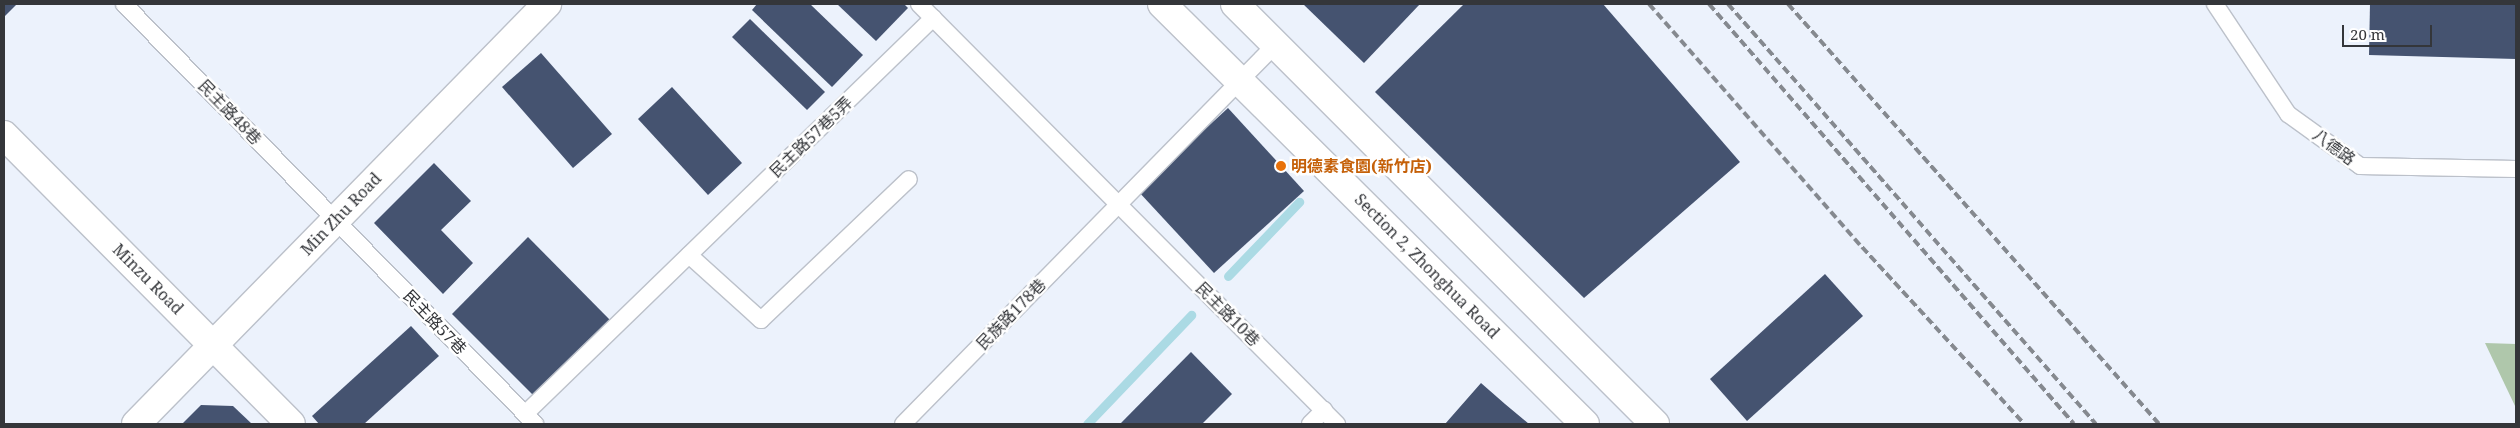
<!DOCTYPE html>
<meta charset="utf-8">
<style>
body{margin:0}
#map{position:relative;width:2520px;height:428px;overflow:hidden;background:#ecf2fc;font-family:"Noto Serif","Noto Sans TC",serif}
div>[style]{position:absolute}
.green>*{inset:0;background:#afc7ab}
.stream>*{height:9px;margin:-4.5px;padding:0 4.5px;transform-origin:4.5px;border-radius:4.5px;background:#abdae4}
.building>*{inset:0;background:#455370}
.roads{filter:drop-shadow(1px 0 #bcc1ca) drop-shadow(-1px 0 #bcc1ca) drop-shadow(0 1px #bcc1ca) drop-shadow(0 -1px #bcc1ca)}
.service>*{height:16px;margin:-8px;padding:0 8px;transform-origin:8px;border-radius:8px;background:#fff}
.minor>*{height:28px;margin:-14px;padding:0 14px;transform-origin:14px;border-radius:14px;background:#fff}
.tertiary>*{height:28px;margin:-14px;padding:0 14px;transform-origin:14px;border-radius:14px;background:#fff}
.rail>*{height:4px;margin-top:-2px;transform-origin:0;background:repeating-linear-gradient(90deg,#85898f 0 8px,transparent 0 12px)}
.dots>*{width:14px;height:14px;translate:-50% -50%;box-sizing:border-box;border:2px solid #fff;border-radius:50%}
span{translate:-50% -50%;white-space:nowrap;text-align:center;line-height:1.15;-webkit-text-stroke:5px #fff;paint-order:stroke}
.street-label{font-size:16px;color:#34363a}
.food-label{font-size:16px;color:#c56008;font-weight:700}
.left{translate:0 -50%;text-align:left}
.frame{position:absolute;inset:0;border:5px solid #34363a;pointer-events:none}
.scale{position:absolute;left:2342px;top:25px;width:90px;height:22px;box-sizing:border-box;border:2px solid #34363a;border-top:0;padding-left:6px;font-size:15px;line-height:18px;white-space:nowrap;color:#34363a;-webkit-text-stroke:4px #fff;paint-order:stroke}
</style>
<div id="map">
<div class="green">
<i style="clip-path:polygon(2485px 343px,2516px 344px,2516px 408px)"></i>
</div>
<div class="stream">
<i style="left:1228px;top:276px;width:103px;rotate:-46.2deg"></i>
<i style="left:1087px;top:424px;width:151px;rotate:-46.3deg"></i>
</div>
<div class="building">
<i style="clip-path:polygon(4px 4px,17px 4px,4px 17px)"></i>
<i style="clip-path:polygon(757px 4px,810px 4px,863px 55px,832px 87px,752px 10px)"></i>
<i style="clip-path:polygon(837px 4px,904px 4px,908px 8px,876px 41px)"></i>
<i style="clip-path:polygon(1303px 4px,1420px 4px,1364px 63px)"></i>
<i style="clip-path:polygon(1464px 4px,1603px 4px,1740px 162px,1584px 298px,1375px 92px)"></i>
<i style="clip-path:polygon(2370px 4px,2516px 4px,2516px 59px,2369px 55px)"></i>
<i style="clip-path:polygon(750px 19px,825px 92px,807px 110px,732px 37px)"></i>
<i style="clip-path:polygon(541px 53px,612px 134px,573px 168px,502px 87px)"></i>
<i style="clip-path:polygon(672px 87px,742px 163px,708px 195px,638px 119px)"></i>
<i style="clip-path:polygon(1228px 108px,1304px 191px,1214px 273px,1138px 191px)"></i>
<i style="clip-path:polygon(434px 163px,471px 201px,441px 230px,473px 263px,443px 294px,374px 223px)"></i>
<i style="clip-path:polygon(528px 237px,610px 320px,534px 396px,452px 314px)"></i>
<i style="clip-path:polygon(1825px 274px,1863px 316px,1747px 421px,1710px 379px)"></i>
<i style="clip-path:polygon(411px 326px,439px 356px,364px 424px,319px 424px,312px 416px)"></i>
<i style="clip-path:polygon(1191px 352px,1232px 394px,1202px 424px,1120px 424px)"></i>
<i style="clip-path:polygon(1481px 383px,1505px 404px,1529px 424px,1445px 424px)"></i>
<i style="clip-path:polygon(201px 405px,233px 406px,252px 424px,182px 424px)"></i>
</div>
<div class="roads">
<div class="service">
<i style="left:124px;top:4px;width:588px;rotate:45.62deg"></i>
<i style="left:919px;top:4px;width:593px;rotate:45.14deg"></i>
<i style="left:2215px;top:4px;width:132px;rotate:56.4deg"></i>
<i style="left:2288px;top:114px;width:89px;rotate:35.8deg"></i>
<i style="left:2360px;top:166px;width:156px;rotate:1.1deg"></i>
<i style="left:689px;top:255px;width:97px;rotate:42.1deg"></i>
<i style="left:761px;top:320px;width:204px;rotate:-43.6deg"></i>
<i style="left:525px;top:414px;width:569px;rotate:-44.14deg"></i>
<i style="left:903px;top:424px;width:532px;rotate:-45.53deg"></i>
<i style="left:1310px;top:424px;width:20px;rotate:-45deg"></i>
</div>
<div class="minor">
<i style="left:136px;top:424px;width:588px;rotate:-45.62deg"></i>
</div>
<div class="tertiary">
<i style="left:1162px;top:4px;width:596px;rotate:44.8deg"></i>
<i style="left:1235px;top:4px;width:594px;rotate:45deg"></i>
<i style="left:4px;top:135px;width:407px;rotate:45.2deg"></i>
</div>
</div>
<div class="rail">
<i style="left:1649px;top:4px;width:323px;rotate:48.8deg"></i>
<i style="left:1862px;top:247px;width:240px;rotate:47.5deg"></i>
<i style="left:1709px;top:4px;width:556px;rotate:49.01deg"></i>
<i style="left:1728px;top:4px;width:558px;rotate:48.78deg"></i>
<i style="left:1788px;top:4px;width:560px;rotate:48.54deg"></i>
</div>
<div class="dots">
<i style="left:1281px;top:166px;background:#e8710a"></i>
</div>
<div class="street-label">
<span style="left:230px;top:112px;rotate:46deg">民主路48巷</span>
<span style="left:811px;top:137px;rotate:-44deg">民主路57巷5弄</span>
<span style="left:2334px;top:147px;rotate:36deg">八德路</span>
<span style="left:341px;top:214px;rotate:-46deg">Min Zhu Road</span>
<span style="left:1427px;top:266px;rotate:45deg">Section 2, Zhonghua Road</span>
<span style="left:148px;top:279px;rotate:45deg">Minzu Road</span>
<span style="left:1011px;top:314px;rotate:-46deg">民族路178巷</span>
<span style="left:1228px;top:314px;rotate:45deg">民主路10巷</span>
<span style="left:435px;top:322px;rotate:46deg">民主路57巷</span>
</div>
<div class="food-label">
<span class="left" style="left:1291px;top:166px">明德素食園(新竹店)</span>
</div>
<div class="frame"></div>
<div class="scale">20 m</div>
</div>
